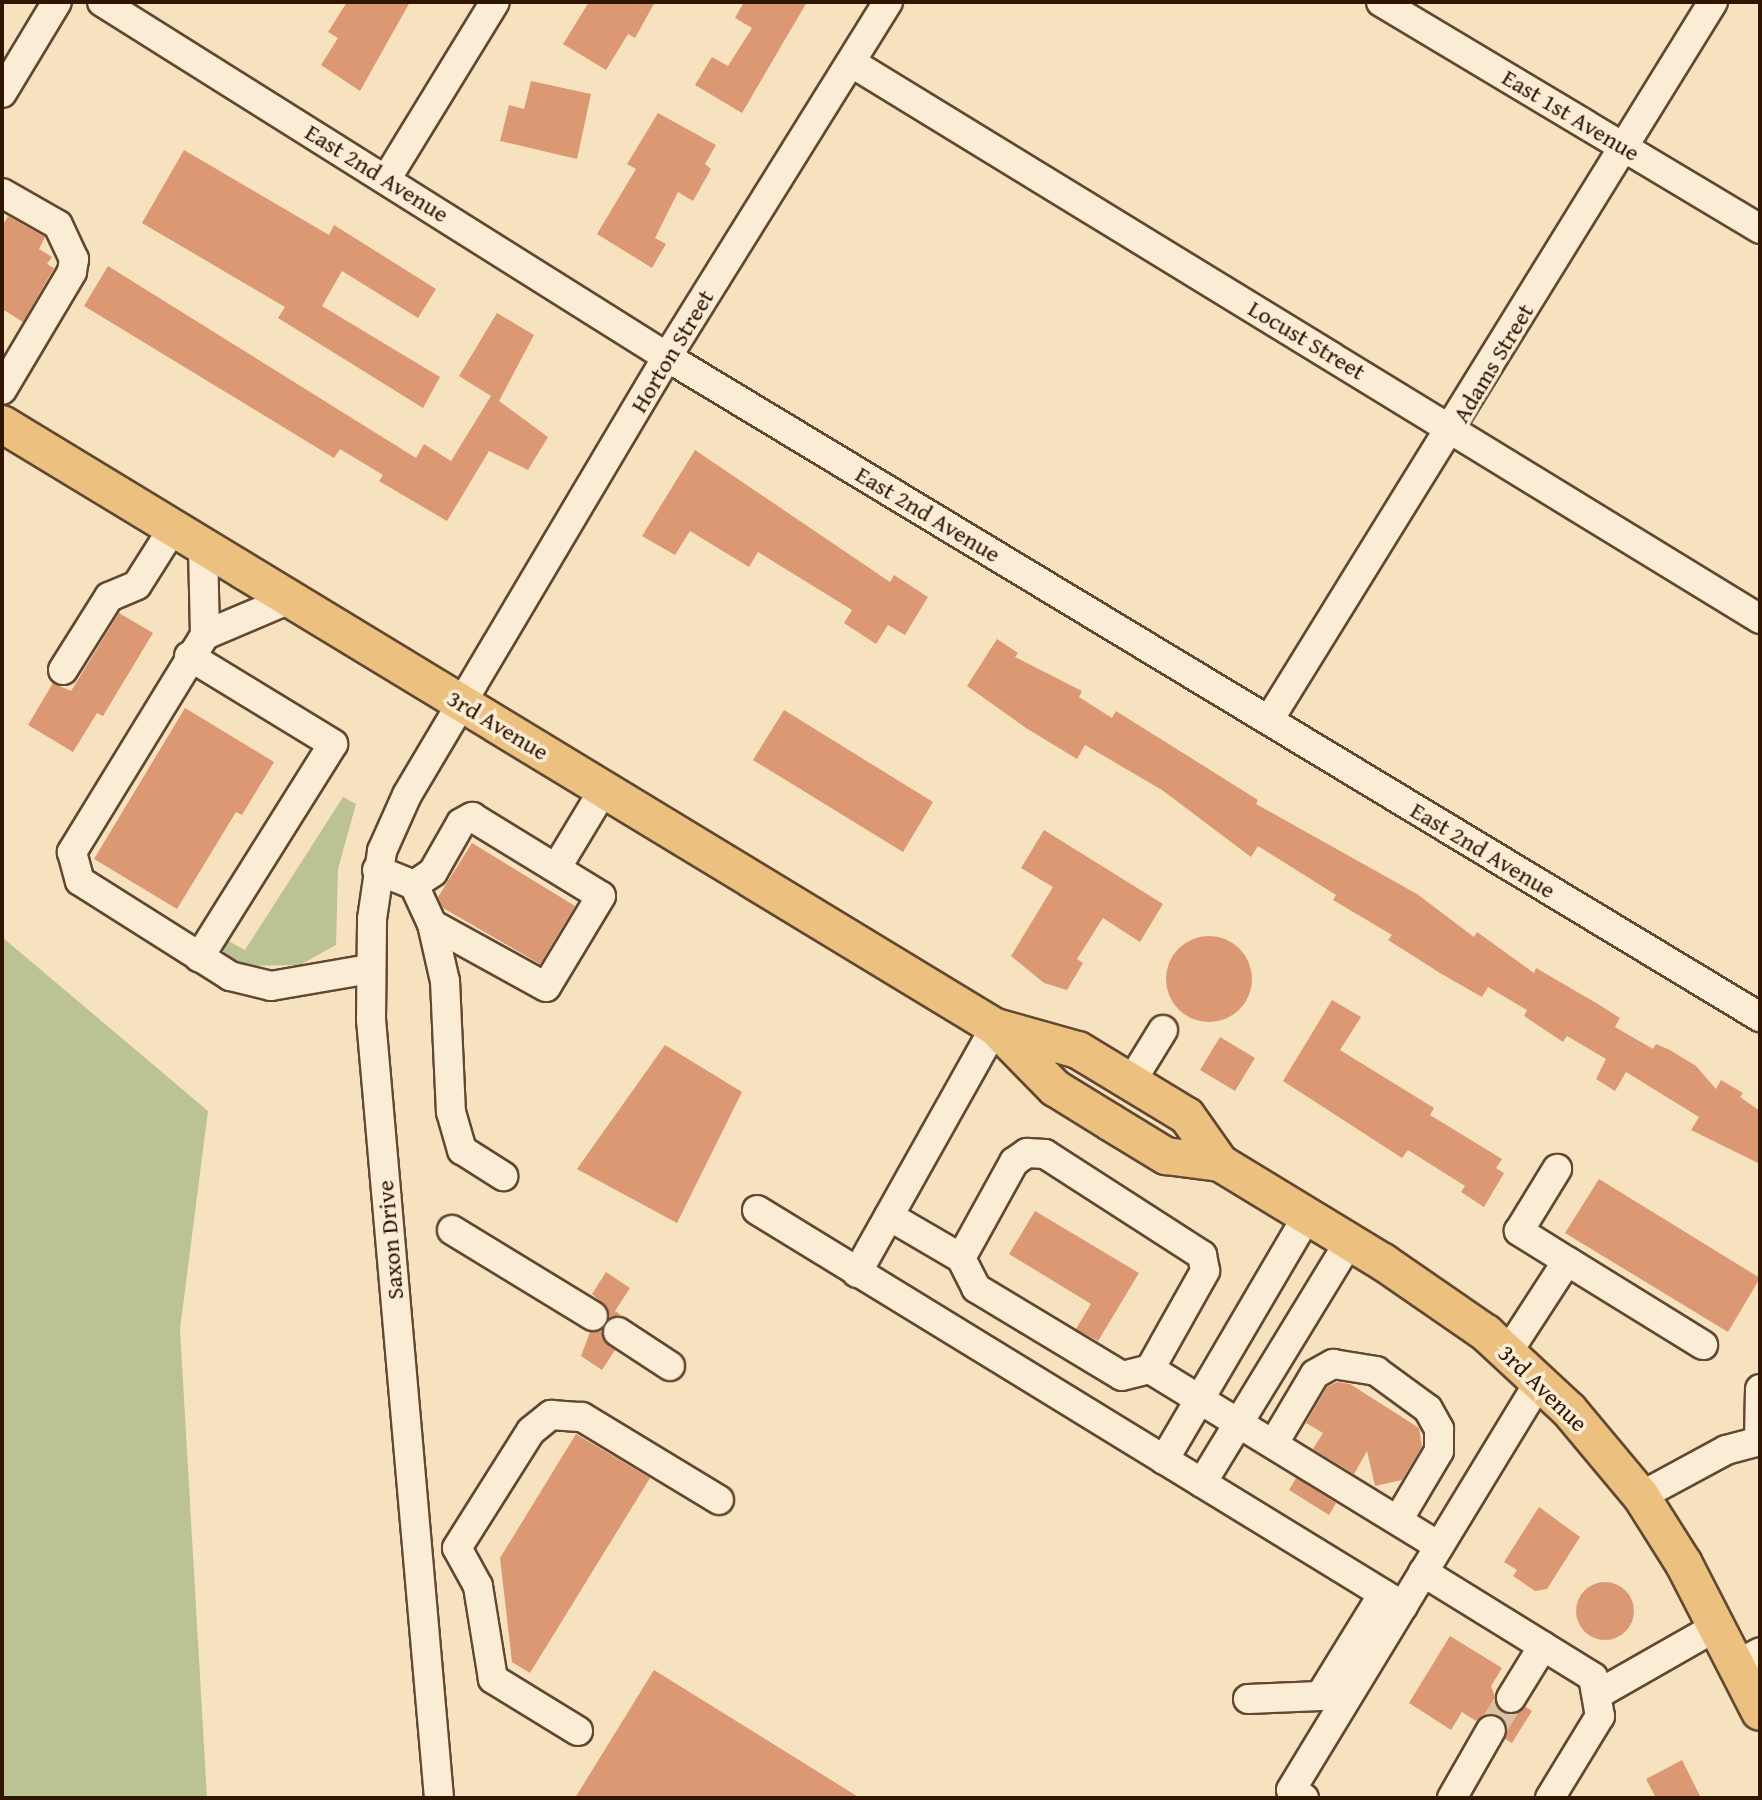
<!DOCTYPE html>
<style>
body{margin:0}
#map{position:relative;width:1762px;height:1800px;overflow:hidden;background:#f7e2bf;font-family:"Gentium Book Plus",serif}
div>[style]{position:absolute}
.green>*{inset:0;background:#bbc393}
.building>*{inset:0;background:#db9872}
.round{border-radius:50%}
.minor-tunnel>*{height:28px;margin-top:-14px;transform-origin:0;background:repeating-linear-gradient(90deg,#d9c3a2 0 28px,transparent 0 42px)}
.roads{filter:drop-shadow(2px 0 #624830) drop-shadow(-2px 0 #624830) drop-shadow(0 2px #624830) drop-shadow(0 -2px #624830)}
.minor>*{height:28px;margin:-14px;padding:0 14px;transform-origin:14px;border-radius:14px;background:#faecd5}
.major>*{height:36px;margin:-18px;padding:0 18px;transform-origin:18px;border-radius:18px;background:#ecc180}
span{translate:-50% -50%;white-space:nowrap;text-align:center;line-height:1.15;-webkit-text-stroke:7px #faecd5;paint-order:stroke}
.street-label{font-size:24px;color:#301500}
.frame{position:absolute;inset:0;border:4px solid #301500;pointer-events:none}
</style>
<div id="map">
<div class="green">
<i style="clip-path:polygon(343px 797px,356px 804px,338px 869px,336px 945px,300px 965px,245px 966px,226px 957px,221px 945px,225px 939px,245px 950px)"></i>
<i style="clip-path:polygon(2px 937px,208px 1111px,180px 1329px,207px 1798px,2px 1798px)"></i>
</div>
<div class="building">
<i style="clip-path:polygon(347px 2px,410px 2px,360px 91px,321px 65px,338px 38px,328px 32px)"></i>
<i style="clip-path:polygon(589px 2px,655px 2px,635px 38px,628px 34px,606px 70px,563px 44px)"></i>
<i style="clip-path:polygon(744px 2px,807px 2px,742px 113px,695px 85px,712px 57px,728px 66px,752px 28px,735px 18px)"></i>
<i style="clip-path:polygon(531px 81px,591px 94px,577px 159px,500px 141px,509px 105px,524px 109px)"></i>
<i style="clip-path:polygon(658px 113px,716px 145px,705px 164px,711px 169px,693px 201px,678px 192px,655px 238px,666px 244px,652px 268px,597px 234px,636px 169px,627px 164px)"></i>
<i style="clip-path:polygon(184px 150px,329px 235px,334px 225px,436px 289px,418px 318px,342px 271px,322px 306px,440px 377px,423px 408px,278px 318px,285px 307px,142px 223px)"></i>
<i style="clip-path:polygon(8px 216px,45px 237px,39px 249px,52px 257px,47px 264px,54px 268px,23px 322px,2px 309px,2px 227px)"></i>
<i style="clip-path:polygon(108px 266px,416px 458px,424px 444px,451px 461px,491px 396px,459px 376px,497px 313px,534px 335px,499px 401px,548px 437px,528px 470px,489px 451px,447px 521px,379px 481px,383px 475px,340px 449px,334px 458px,84px 306px)"></i>
<i style="clip-path:polygon(695px 450px,890px 582px,894px 575px,928px 597px,905px 635px,888px 625px,876px 644px,844px 623px,852px 610px,758px 552px,749px 567px,690px 531px,675px 555px,642px 536px)"></i>
<i style="clip-path:polygon(119px 613px,153px 633px,103px 716px,97px 713px,73px 752px,28px 725px,53px 683px,71px 691px)"></i>
<i style="clip-path:polygon(997px 639px,1018px 653px,1015px 657px,1082px 691px,1079px 697px,1112px 718px,1116px 711px,1258px 800px,1256px 804px,1417px 894px,1474px 937px,1477px 932px,1534px 973px,1536px 968px,1598px 1004px,1620px 1018px,1615px 1027px,1653px 1049px,1656px 1044px,1670px 1050px,1696px 1066px,1716px 1089px,1721px 1080px,1743px 1093px,1740px 1097px,1760px 1111px,1760px 1164px,1691px 1130px,1699px 1117px,1626px 1072px,1615px 1091px,1596px 1079px,1606px 1059px,1567px 1036px,1563px 1042px,1524px 1016px,1527px 1010px,1488px 987px,1482px 997px,1440px 973px,1388px 940px,1392px 935px,1333px 900px,1336px 895px,1258px 846px,1251px 857px,1162px 790px,1085px 745px,1077px 759px,1026px 728px,967px 686px)"></i>
<i style="clip-path:polygon(185px 708px,274px 762px,242px 815px,236px 812px,177px 909px,94px 859px)"></i>
<i style="clip-path:polygon(784px 710px,933px 802px,903px 852px,753px 760px)"></i>
<i style="clip-path:polygon(1044px 830px,1163px 904px,1140px 942px,1103px 918px,1077px 959px,1083px 963px,1067px 990px,1044px 983px,1011px 956px,1053px 887px,1021px 868px)"></i>
<i style="clip-path:polygon(472px 843px,575px 906px,540px 964px,443px 908px,438px 897px)"></i>
<i class="round" style="left:1166px;top:936px;width:86px;height:86px"></i>
<i style="clip-path:polygon(1332px 1000px,1361px 1017px,1340px 1050px,1434px 1108px,1430px 1115px,1502px 1159px,1496px 1168px,1504px 1173px,1484px 1207px,1461px 1192px,1465px 1186px,1408px 1150px,1402px 1158px,1283px 1081px)"></i>
<i style="clip-path:polygon(1220px 1037px,1255px 1058px,1235px 1091px,1200px 1070px)"></i>
<i style="clip-path:polygon(665px 1045px,742px 1092px,677px 1223px,577px 1169px)"></i>
<i style="clip-path:polygon(1599px 1179px,1760px 1278px,1728px 1332px,1565px 1233px)"></i>
<i style="clip-path:polygon(1035px 1211px,1139px 1273px,1098px 1341px,1076px 1329px,1091px 1304px,1009px 1254px)"></i>
<i style="clip-path:polygon(606px 1272px,630px 1288px,615px 1311px,621px 1315px,610px 1317px,607px 1307px,592px 1294px)"></i>
<i style="clip-path:polygon(601px 1331px,615px 1350px,602px 1370px,581px 1356px,590px 1332px)"></i>
<i style="clip-path:polygon(1337px 1382px,1350px 1384px,1419px 1428px,1422px 1446px,1402px 1480px,1375px 1486px,1367px 1451px,1354px 1474px,1313px 1449px,1323px 1433px,1306px 1423px,1327px 1387px)"></i>
<i style="clip-path:polygon(576px 1434px,650px 1478px,530px 1673px,512px 1662px,500px 1558px)"></i>
<i style="clip-path:polygon(1296px 1478px,1336px 1503px,1329px 1515px,1289px 1490px)"></i>
<i style="clip-path:polygon(1539px 1507px,1580px 1537px,1547px 1589px,1535px 1591px,1513px 1576px,1517px 1570px,1504px 1562px)"></i>
<i class="round" style="left:1576px;top:1582px;width:58px;height:58px"></i>
<i style="clip-path:polygon(1450px 1636px,1502px 1668px,1491px 1686px,1501px 1712px,1511px 1715px,1526px 1707px,1532px 1711px,1512px 1743px,1505px 1739px,1506px 1722px,1499px 1715px,1483px 1715px,1476px 1721px,1462px 1712px,1451px 1730px,1409px 1703px)"></i>
<i style="clip-path:polygon(654px 1670px,860px 1798px,575px 1798px)"></i>
<i style="clip-path:polygon(1682px 1760px,1701px 1798px,1656px 1798px,1646px 1779px)"></i>
</div>
<div class="minor-tunnel">
<i style="left:1491px;top:1730px;width:38px;rotate:-58deg"></i>
</div>
<div class="roads">
<div class="minor">
<i style="left:102px;top:2px;width:667px;rotate:32.14deg"></i>
<i style="left:667px;top:357px;width:1277px;rotate:31.13deg"></i>
<i style="left:1381px;top:2px;width:442px;rotate:30.9deg"></i>
<i style="left:852px;top:63px;width:1065px;rotate:31.48deg"></i>
<i style="left:2px;top:93px;width:106px;rotate:-58.9deg"></i>
<i style="left:387px;top:178px;width:206px;rotate:-58.5deg"></i>
<i style="left:2px;top:193px;width:64px;rotate:29.7deg"></i>
<i style="left:58px;top:225px;width:38px;rotate:65deg"></i>
<i style="left:74px;top:259px;width:13px;rotate:99deg"></i>
<i style="left:72px;top:272px;width:137px;rotate:120.7deg"></i>
<i style="left:203px;top:547px;width:88px;rotate:88.7deg"></i>
<i style="left:205px;top:635px;width:92px;rotate:-23deg"></i>
<i style="left:205px;top:635px;width:255px;rotate:121.5deg"></i>
<i style="left:72px;top:852px;width:30px;rotate:75deg"></i>
<i style="left:80px;top:881px;width:178px;rotate:32.3deg"></i>
<i style="left:230px;top:976px;width:42px;rotate:13.7deg"></i>
<i style="left:271px;top:986px;width:99px;rotate:-9.8deg"></i>
<i style="left:189px;top:656px;width:169px;rotate:31.4deg"></i>
<i style="left:333px;top:744px;width:252px;rotate:122.1deg"></i>
<i style="left:63px;top:670px;width:86px;rotate:-57.8deg"></i>
<i style="left:109px;top:597px;width:30px;rotate:-23deg"></i>
<i style="left:137px;top:585px;width:67px;rotate:-57.7deg"></i>
<i style="left:1269px;top:720px;width:844px;rotate:-58.27deg"></i>
<i style="left:557px;top:867px;width:91px;rotate:-58.9deg"></i>
<i style="left:377px;top:870px;width:40px;rotate:22deg"></i>
<i style="left:414px;top:885px;width:23px;rotate:-34deg"></i>
<i style="left:433px;top:872px;width:56px;rotate:-60.3deg"></i>
<i style="left:461px;top:823px;width:13px;rotate:-29deg"></i>
<i style="left:472px;top:817px;width:151px;rotate:31.5deg"></i>
<i style="left:601px;top:896px;width:106px;rotate:121.1deg"></i>
<i style="left:546px;top:987px;width:130px;rotate:-151.1deg"></i>
<i style="left:414px;top:885px;width:43px;rotate:65.2deg"></i>
<i style="left:432px;top:924px;width:58px;rotate:77.2deg"></i>
<i style="left:445px;top:981px;width:131px;rotate:87.4deg"></i>
<i style="left:451px;top:1112px;width:40px;rotate:74deg"></i>
<i style="left:462px;top:1150px;width:49px;rotate:32.4deg"></i>
<i style="left:1131px;top:1082px;width:61px;rotate:-58.4deg"></i>
<i style="left:757px;top:1210px;width:758px;rotate:31.51deg"></i>
<i style="left:889px;top:1216px;width:83px;rotate:30.3deg"></i>
<i style="left:961px;top:1258px;width:110px;rotate:-61.1deg"></i>
<i style="left:1014px;top:1162px;width:16px;rotate:-35deg"></i>
<i style="left:1027px;top:1153px;width:18px;rotate:3deg"></i>
<i style="left:1045px;top:1154px;width:187px;rotate:32.8deg"></i>
<i style="left:1202px;top:1255px;width:16px;rotate:79deg"></i>
<i style="left:1205px;top:1271px;width:112px;rotate:119.3deg"></i>
<i style="left:1150px;top:1369px;width:339px;rotate:31.5deg"></i>
<i style="left:452px;top:1230px;width:165px;rotate:31.4deg"></i>
<i style="left:961px;top:1258px;width:34px;rotate:63deg"></i>
<i style="left:976px;top:1288px;width:170px;rotate:31.1deg"></i>
<i style="left:1122px;top:1376px;width:29px;rotate:-14deg"></i>
<i style="left:1567px;top:1261px;width:160px;rotate:31.7deg"></i>
<i style="left:857px;top:1273px;width:282px;rotate:-60.7deg"></i>
<i style="left:618px;top:1332px;width:62px;rotate:33.2deg"></i>
<i style="left:1508px;top:1352px;width:108px;rotate:-57deg"></i>
<i style="left:1567px;top:1261px;width:57px;rotate:-148deg"></i>
<i style="left:1519px;top:1231px;width:73px;rotate:-58.5deg"></i>
<i style="left:1759px;top:1441px;width:52px;rotate:-88.9deg"></i>
<i style="left:1274px;top:1443px;width:80px;rotate:-59.3deg"></i>
<i style="left:1315px;top:1374px;width:21px;rotate:-29deg"></i>
<i style="left:1333px;top:1364px;width:44px;rotate:9.2deg"></i>
<i style="left:1376px;top:1371px;width:64px;rotate:36.2deg"></i>
<i style="left:1428px;top:1409px;width:23px;rotate:61deg"></i>
<i style="left:1439px;top:1429px;width:22px;rotate:90deg"></i>
<i style="left:1439px;top:1451px;width:80px;rotate:120.7deg"></i>
<i style="left:1164px;top:1460px;width:283px;rotate:-59.6deg"></i>
<i style="left:1202px;top:1483px;width:282px;rotate:-58.6deg"></i>
<i style="left:1641px;top:1496px;width:97px;rotate:-28.4deg"></i>
<i style="left:1726px;top:1450px;width:35px;rotate:-15deg"></i>
<i style="left:1423px;top:1572px;width:200px;rotate:31.7deg"></i>
<i style="left:1593px;top:1677px;width:40px;rotate:80deg"></i>
<i style="left:1600px;top:1716px;width:96px;rotate:121.4deg"></i>
<i style="left:1736px;top:1665px;width:27px;rotate:-28deg"></i>
<i style="left:1600px;top:1693px;width:131px;rotate:-29.7deg"></i>
<i style="left:1511px;top:1698px;width:61px;rotate:-58.4deg"></i>
<i style="left:1248px;top:1699px;width:72px;rotate:-2.4deg"></i>
<i style="left:1320px;top:1696px;width:120px;rotate:-58.3deg"></i>
<i style="left:578px;top:1731px;width:100px;rotate:-148.5deg"></i>
<i style="left:493px;top:1679px;width:94px;rotate:-99.2deg"></i>
<i style="left:478px;top:1586px;width:43px;rotate:-118.9deg"></i>
<i style="left:457px;top:1548px;width:138px;rotate:-57.7deg"></i>
<i style="left:531px;top:1431px;width:26px;rotate:-39deg"></i>
<i style="left:551px;top:1415px;width:31px;rotate:4deg"></i>
<i style="left:582px;top:1417px;width:160px;rotate:31.2deg"></i>
<i style="left:439px;top:1798px;width:782px;rotate:-94.99deg"></i>
<i style="left:371px;top:1019px;width:100px;rotate:-89.4deg"></i>
<i style="left:372px;top:919px;width:69px;rotate:-81.6deg"></i>
<i style="left:382px;top:851px;width:61px;rotate:-65.9deg"></i>
<i style="left:407px;top:795px;width:509px;rotate:-59.31deg"></i>
<i style="left:667px;top:357px;width:418px;rotate:-58.1deg"></i>
<i style="left:1304px;top:1798px;width:15px;rotate:-148deg"></i>
<i style="left:1291px;top:1790px;width:479px;rotate:-58.7deg"></i>
<i style="left:1452px;top:1798px;width:78px;rotate:-60.2deg"></i>
</div>
<div class="major">
<i style="left:2px;top:424px;width:1162px;rotate:31.27deg"></i>
<i style="left:995px;top:1027px;width:86px;rotate:45.5deg"></i>
<i style="left:1055px;top:1088px;width:65px;rotate:31.7deg"></i>
<i style="left:1110px;top:1122px;width:66px;rotate:31.3deg"></i>
<i style="left:1166px;top:1156px;width:54px;rotate:7.4deg"></i>
<i style="left:1220px;top:1163px;width:191px;rotate:31.3deg"></i>
<i style="left:1383px;top:1262px;width:125px;rotate:34.6deg"></i>
<i style="left:1486px;top:1333px;width:113px;rotate:42.9deg"></i>
<i style="left:1569px;top:1410px;width:112px;rotate:50.1deg"></i>
<i style="left:1641px;top:1496px;width:80px;rotate:57.7deg"></i>
<i style="left:1684px;top:1564px;width:166px;rotate:62.8deg"></i>
<i style="left:996px;top:1027px;width:85px;rotate:15.7deg"></i>
<i style="left:1078px;top:1050px;width:127px;rotate:31.2deg"></i>
<i style="left:1187px;top:1116px;width:57px;rotate:54.9deg"></i>
</div>
</div>
<div class="street-label">
<span style="left:1571px;top:115px;rotate:31deg">East 1st Avenue</span>
<span style="left:377px;top:173px;rotate:32deg">East 2nd Avenue</span>
<span style="left:1307px;top:340px;rotate:31deg">Locust Street</span>
<span style="left:672px;top:351px;rotate:-59deg">Horton Street</span>
<span style="left:1493px;top:363px;rotate:-59deg">Adams Street</span>
<span style="left:928px;top:514px;rotate:31deg">East 2nd Avenue</span>
<span style="left:498px;top:725px;rotate:31deg">3rd Avenue</span>
<span style="left:1483px;top:850px;rotate:31deg">East 2nd Avenue</span>
<span style="left:390px;top:1240px;rotate:-95deg">Saxon Drive</span>
<span style="left:1543px;top:1388px;rotate:44deg">3rd Avenue</span>
</div>
<div class="frame"></div>
</div>
